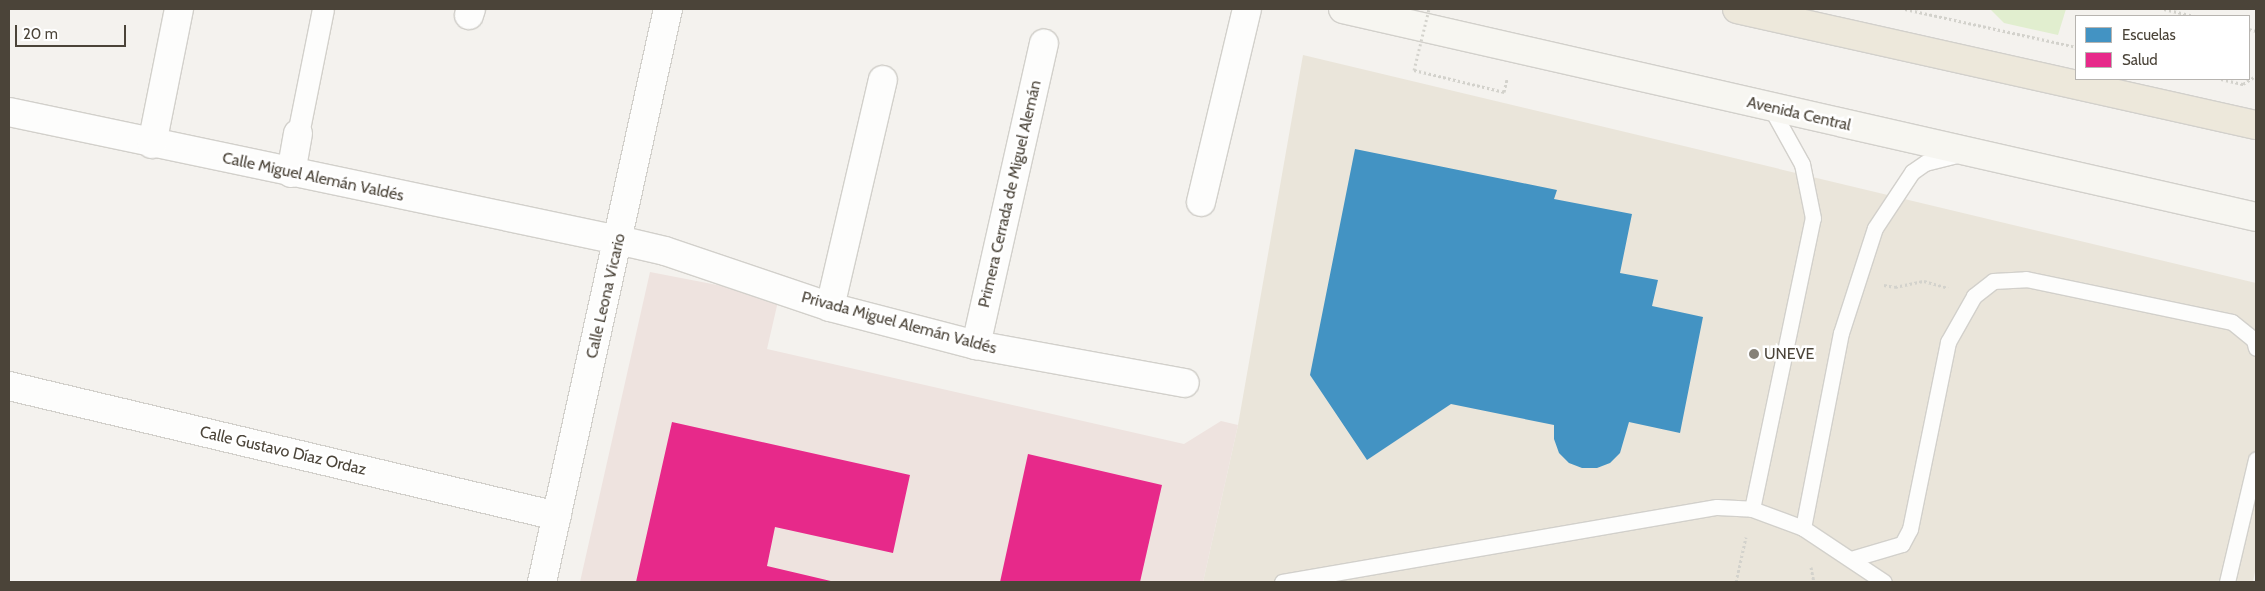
<!DOCTYPE html>
<meta charset="utf-8">
<style>
body{margin:0}
#map{position:relative;width:2265px;height:591px;overflow:hidden;background:#f4f2ee;font-family:Cabin,sans-serif}
div>[style]{position:absolute}
.education>*{inset:0;background:#eae5da}
.medical>*{inset:0;background:#eee3df}
.green>*{inset:0;background:#e1eecf}
.schools>*{inset:0;background:#4393c3}
.health>*{inset:0;background:#e7298a}
.path>*{height:3px;margin-top:-1.5px;transform-origin:0;background:repeating-linear-gradient(90deg,#d3d2cc 0 2.5px,transparent 0 5px)}
.roads{filter:drop-shadow(1px 0 #d2d0cb) drop-shadow(-1px 0 #d2d0cb) drop-shadow(0 1px #d2d0cb) drop-shadow(0 -1px #d2d0cb)}
.service>*{height:15px;margin:-7.5px;padding:0 7.5px;transform-origin:7.5px;border-radius:7.5px;background:#fdfdfc}
.pedestrian>*{height:21px;margin:-10.5px;padding:0 10.5px;transform-origin:10.5px;border-radius:10.5px;background:#fdfdfc}
.minor>*{height:28px;margin:-14px;padding:0 14px;transform-origin:14px;border-radius:14px;background:#fdfdfc}
.secondary>*{height:28px;margin:-14px;padding:0 14px;transform-origin:14px;border-radius:14px;background:#f7f6f1}
.motorway>*{height:28px;margin:-14px;padding:0 14px;transform-origin:14px;border-radius:14px;background:#ede8db}
.path-bridge>*{height:3px;margin-top:-1.5px;transform-origin:0;background:repeating-linear-gradient(90deg,#d3d2cc 0 2.5px,transparent 0 5px)}
.dots>*{width:14px;height:14px;translate:-50% -50%;box-sizing:border-box;border:2px solid #fff;border-radius:50%}
span{translate:-50% -50%;white-space:nowrap;text-align:center;line-height:1.15;-webkit-text-stroke:5px #fff;paint-order:stroke}
.street-label{font-size:16px;color:#4b4439}
.poi-label{font-size:16px;color:#4b4439}
.left{translate:0 -50%;text-align:left}
.frame{position:absolute;inset:0;border:10px solid #4b4439;pointer-events:none}
.legend{position:absolute;left:2075px;top:15px;width:175px;height:65px;box-sizing:border-box;background:#fff;border:1px solid #b7b4b0;margin:0;padding:6px 9px;list-style:none;font-size:15px;color:#4b4439}
.legend li{display:flex;align-items:center;gap:10px;height:25px}
.legend b{width:25px;border:1px solid #b7b4b0}
.scale{position:absolute;left:15px;top:25px;width:111px;height:22px;box-sizing:border-box;border:2px solid #4b4439;border-top:0;padding-left:6px;font-size:15px;line-height:18px;white-space:nowrap;color:#4b4439;-webkit-text-stroke:4px #fff;paint-order:stroke}
</style>
<div id="map">
<div class="education">
<i style="clip-path:polygon(1303px 55px,2256px 283px,2256px 566px,2253px 582px,1203px 582px,1238px 425px)"></i>
</div>
<div class="medical">
<i style="clip-path:polygon(650px 272px,779px 297px,767px 349px,1184px 444px,1221px 421px,1238px 425px,1203px 582px,580px 582px)"></i>
</div>
<div class="green">
<i style="clip-path:polygon(1990px 9px,2066px 9px,2058px 35px,2004px 23px)"></i>
</div>
<div class="schools">
<i style="clip-path:polygon(1355px 149px,1557px 190px,1554px 199px,1632px 214px,1620px 273px,1658px 280px,1652px 306px,1703px 317px,1680px 433px,1629px 422px,1620px 453px,1610px 463px,1597px 468px,1582px 468px,1569px 463px,1559px 453px,1554px 439px,1554px 425px,1451px 404px,1367px 460px,1310px 375px)"></i>
</div>
<div class="health">
<i style="clip-path:polygon(672px 422px,910px 475px,893px 553px,775px 527px,767px 566px,835px 582px,636px 582px)"></i>
<i style="clip-path:polygon(1028px 454px,1162px 485px,1140px 582px,1000px 582px)"></i>
</div>
<div class="path">
<i style="left:1905px;top:9px;width:175px;rotate:12.5deg"></i>
<i style="left:2164px;top:9px;width:32px;rotate:13deg"></i>
<i style="left:2249px;top:29px;width:7px;rotate:16deg"></i>
<i style="left:1414px;top:70px;width:93px;rotate:13.7deg"></i>
<i style="left:1504px;top:92px;width:13px;rotate:-77deg"></i>
<i style="left:2221px;top:79px;width:23px;rotate:13deg"></i>
<i style="left:2243px;top:84px;width:15px;rotate:-32deg"></i>
<i style="left:1884px;top:285px;width:11px;rotate:10deg"></i>
<i style="left:1895px;top:287px;width:30px;rotate:-12deg"></i>
<i style="left:1924px;top:281px;width:25px;rotate:16deg"></i>
<i style="left:1811px;top:567px;width:15px;rotate:79deg"></i>
<i style="left:1736px;top:582px;width:46px;rotate:-77.5deg"></i>
</div>
<div class="roads">
<div class="service">
<i style="left:1752px;top:509px;width:297px;rotate:-78.2deg"></i>
<i style="left:1813px;top:218px;width:55px;rotate:-101.5deg"></i>
<i style="left:1802px;top:164px;width:64px;rotate:-119deg"></i>
<i style="left:1803px;top:528px;width:199px;rotate:-79deg"></i>
<i style="left:1841px;top:333px;width:110px;rotate:-72.1deg"></i>
<i style="left:1875px;top:228px;width:67px;rotate:-56.5deg"></i>
<i style="left:1912px;top:172px;width:16px;rotate:-35deg"></i>
<i style="left:1925px;top:163px;width:34px;rotate:-14deg"></i>
<i style="left:1851px;top:559px;width:53px;rotate:-16.4deg"></i>
<i style="left:1902px;top:544px;width:17px;rotate:-62deg"></i>
<i style="left:1910px;top:529px;width:191px;rotate:-78.5deg"></i>
<i style="left:1948px;top:342px;width:53px;rotate:-60.5deg"></i>
<i style="left:1974px;top:296px;width:24px;rotate:-38deg"></i>
<i style="left:1993px;top:281px;width:33px;rotate:-3deg"></i>
<i style="left:2026px;top:279px;width:210px;rotate:11.8deg"></i>
<i style="left:2232px;top:322px;width:28px;rotate:39deg"></i>
<i style="left:2254px;top:340px;width:8px;rotate:76deg"></i>
<i style="left:1282px;top:582px;width:441px;rotate:-9.8deg"></i>
<i style="left:1717px;top:507px;width:35px;rotate:3deg"></i>
<i style="left:1752px;top:509px;width:54px;rotate:20.4deg"></i>
<i style="left:1803px;top:528px;width:97px;rotate:33.7deg"></i>
<i style="left:2227px;top:582px;width:126px;rotate:-76.7deg"></i>
</div>
<div class="pedestrian">
<i style="left:298px;top:134px;width:127px;rotate:-78.7deg"></i>
</div>
<div class="minor">
<i style="left:469px;top:15px;width:6px;rotate:-72deg"></i>
<i style="left:9px;top:112px;width:622px;rotate:11.87deg"></i>
<i style="left:618px;top:240px;width:48px;rotate:13.2deg"></i>
<i style="left:665px;top:251px;width:174px;rotate:18.7deg"></i>
<i style="left:830px;top:307px;width:151px;rotate:14.6deg"></i>
<i style="left:976px;top:345px;width:212px;rotate:10.3deg"></i>
<i style="left:152px;top:144px;width:138px;rotate:-78.7deg"></i>
<i style="left:291px;top:173px;width:40px;rotate:-80deg"></i>
<i style="left:1201px;top:202px;width:198px;rotate:-76.6deg"></i>
<i style="left:830px;top:307px;width:233px;rotate:-76.9deg"></i>
<i style="left:976px;top:345px;width:309px;rotate:-77.3deg"></i>
<i style="left:9px;top:386px;width:563px;rotate:13.35deg"></i>
<i style="left:542px;top:582px;width:587px;rotate:-77.6deg"></i>
</div>
<div class="secondary">
<i style="left:1343px;top:9px;width:936px;rotate:12.83deg"></i>
</div>
<div class="motorway">
<i style="left:1737px;top:9px;width:532px;rotate:12.6deg"></i>
</div>
</div>
<div class="path-bridge">
<i style="left:1414px;top:70px;width:63px;rotate:-76.2deg"></i>
</div>
<div class="dots">
<i style="left:1754px;top:354px;background:#868178"></i>
</div>
<div class="street-label">
<span style="left:1799px;top:114px;rotate:13deg">Avenida Central</span>
<span style="left:313px;top:177px;rotate:12deg">Calle Miguel Alemán Valdés</span>
<span style="left:1010px;top:194px;rotate:-77deg">Primera Cerrada de Miguel Alemán</span>
<span style="left:606px;top:296px;rotate:-77deg">Calle Leona Vicario</span>
<span style="left:899px;top:323px;rotate:15deg">Privada Miguel Alemán Valdés</span>
<span style="left:283px;top:451px;rotate:13deg">Calle Gustavo Díaz Ordaz</span>
</div>
<div class="poi-label">
<span class="left" style="left:1764px;top:354px">UNEVE</span>
</div>
<div class="frame"></div>
<ul class="legend">
<li><b style="height:14px;background:#4393c3"></b>Escuelas</li>
<li><b style="height:14px;background:#e7298a"></b>Salud</li>
</ul>
<div class="scale">20 m</div>
</div>
